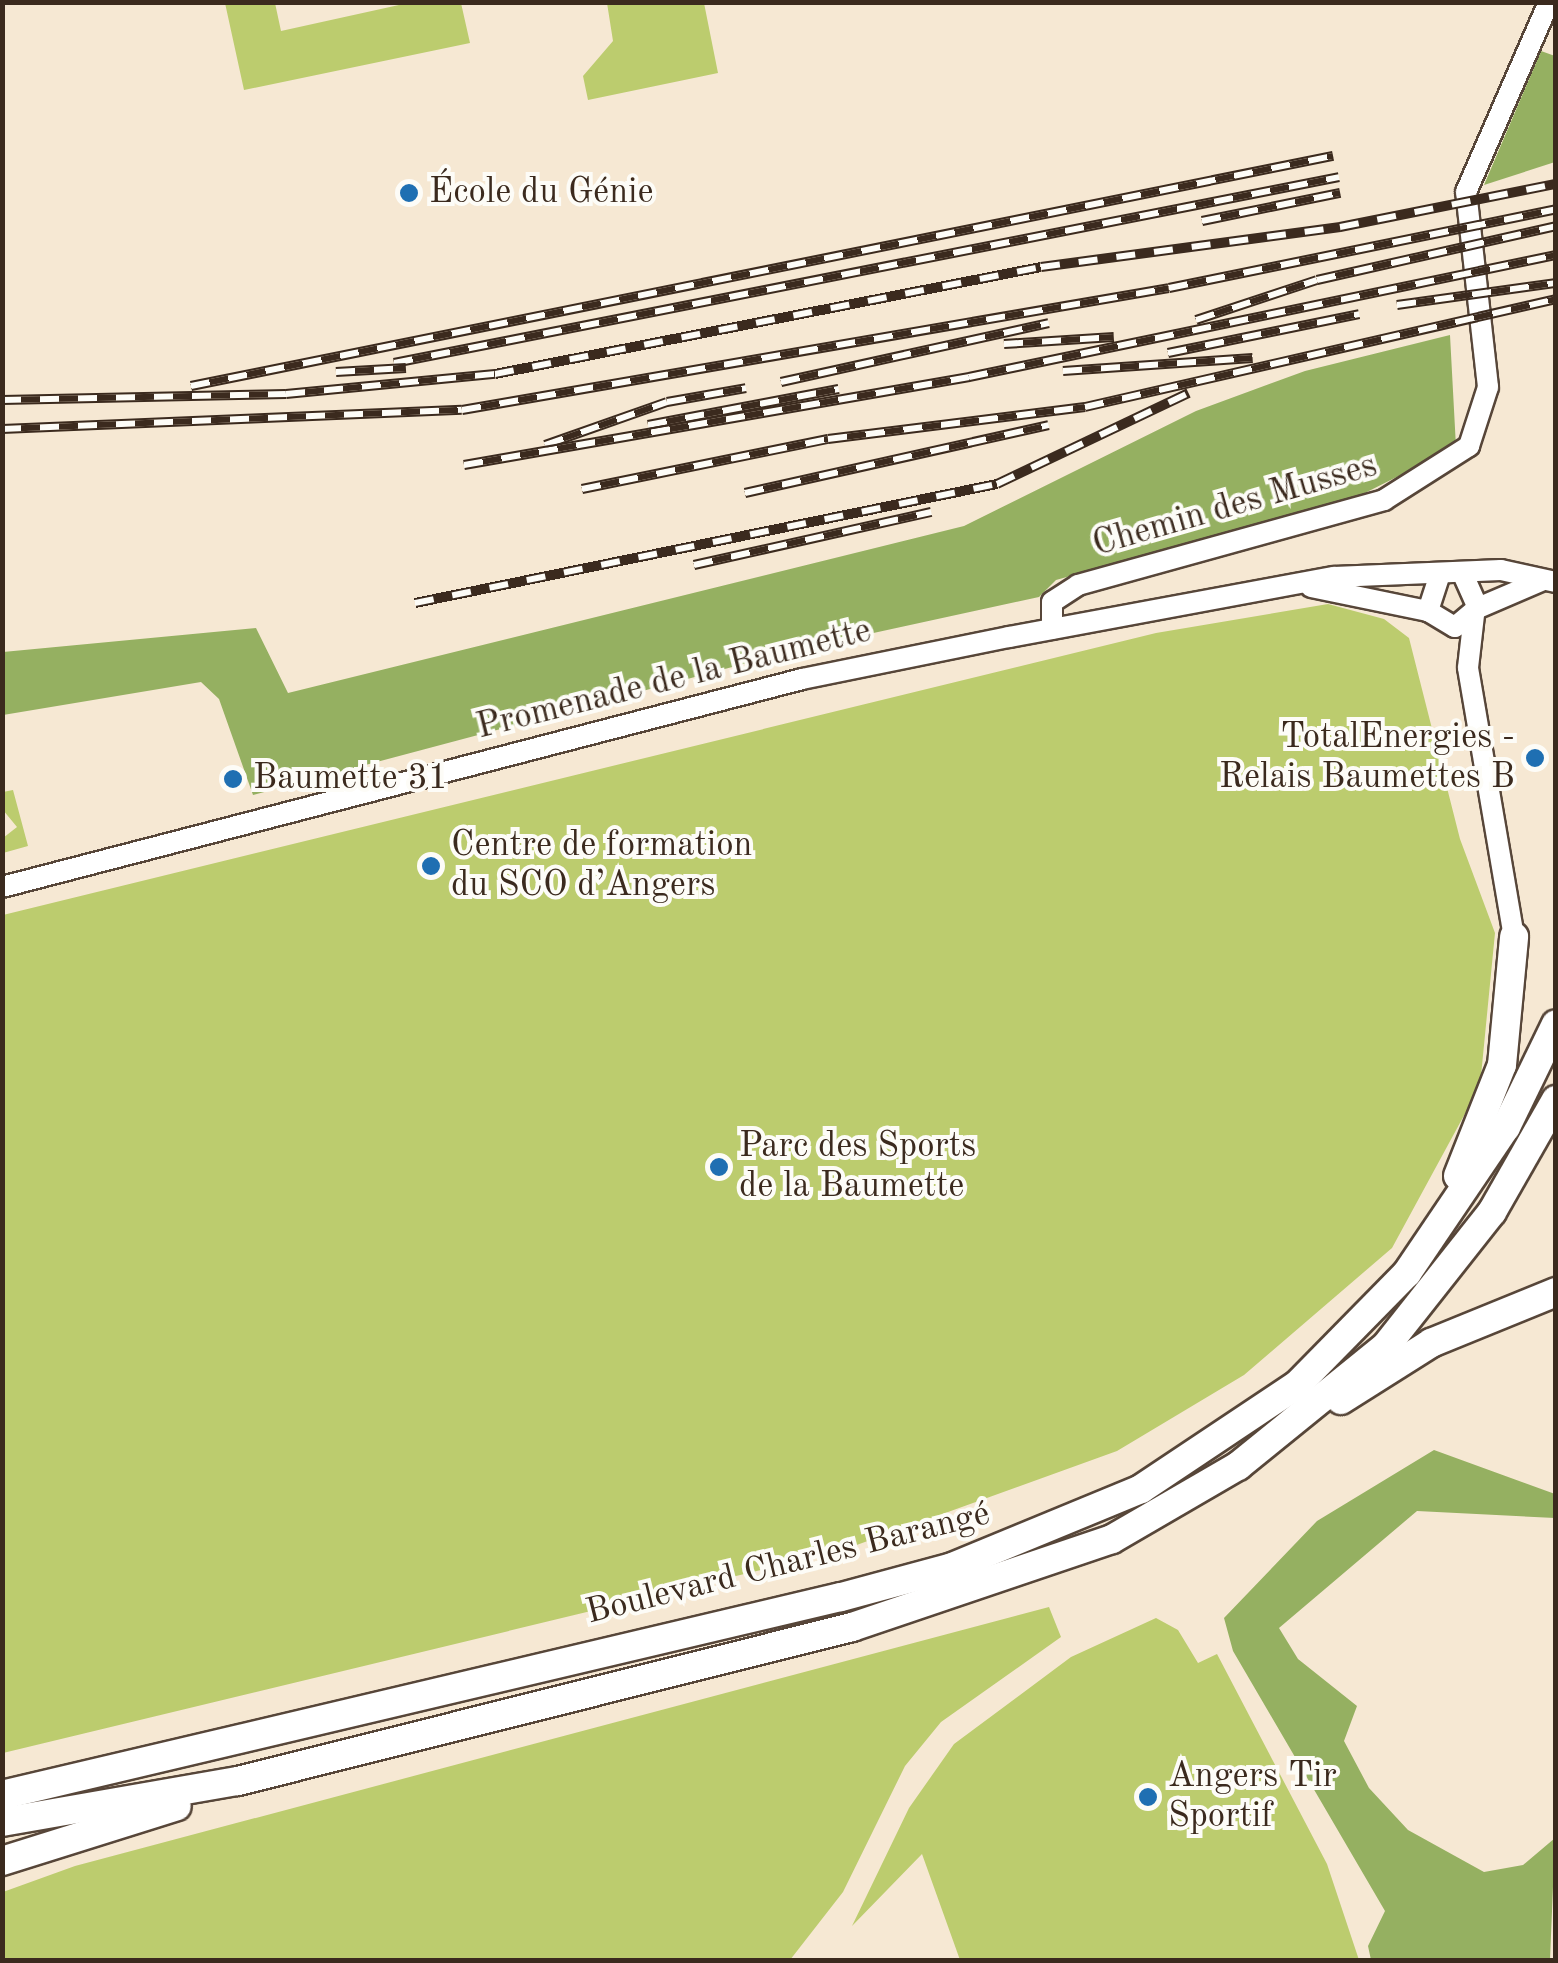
<!DOCTYPE html>
<meta charset="utf-8">
<style>
body{margin:0}
#map{position:relative;width:1558px;height:1963px;overflow:hidden;background:#f6e8d3;font-family:"Old Standard TT",serif}
div>[style]{position:absolute}
.green>*{inset:0;background:#bccc6e}
.forest>*{inset:0;background:#95b061}
.roads{filter:drop-shadow(2px 0 #574639) drop-shadow(-2px 0 #574639) drop-shadow(0 2px #574639) drop-shadow(0 -2px #574639)}
.tertiary>*{height:20px;margin:-10px;padding:0 10px;transform-origin:10px;border-radius:10px;background:#fff}
.trunk>*{height:28px;margin:-14px;padding:0 14px;transform-origin:14px;border-radius:14px;background:#fff}
.rail>*{height:10px;margin-top:-5px;transform-origin:0;background:repeating-linear-gradient(90deg,#fdfcf7 0 19px,#3b2a1e 0 38px);box-sizing:border-box;border-block:2px solid #3b2a1e}
.dots>*{width:28px;height:28px;translate:-50% -50%;box-sizing:border-box;border:5px solid #fdfcf7;border-radius:50%}
span{translate:-50% -50%;white-space:nowrap;text-align:center;line-height:1.15;-webkit-text-stroke:8px #fdfcf7;paint-order:stroke}
.poi-label{font-size:35px;color:#3b2a1e}
.left{translate:0 -50%;text-align:left}
.right{translate:-100% -50%;text-align:right}
.street-label{font-size:35px;color:#3b2a1e}
.frame{position:absolute;inset:0;border:5px solid #3b2a1e;pointer-events:none}
</style>
<div id="map">
<div class="green">
<i style="clip-path:polygon(225px 3px,275px 3px,281px 31px,408px 3px,461px 3px,470px 43px,244px 90px)"></i>
<i style="clip-path:polygon(607px 3px,704px 3px,718px 73px,588px 100px,583px 76px,613px 41px)"></i>
<i style="clip-path:polygon(1328px 604px,1384px 619px,1409px 638px,1460px 839px,1495px 933px,1480px 1086px,1392px 1248px,1244px 1375px,1117px 1451px,840px 1551px,3px 1753px,3px 915px,1156px 633px)"></i>
<i style="clip-path:polygon(13px 790px,28px 846px,3px 853px,3px 838px,17px 827px,3px 810px,3px 792px)"></i>
<i style="clip-path:polygon(1049px 1607px,1061px 1637px,941px 1722px,905px 1766px,843px 1892px,790px 1960px,3px 1960px,3px 1892px,75px 1866px)"></i>
<i style="clip-path:polygon(1156px 1618px,1178px 1630px,1198px 1663px,1217px 1654px,1327px 1864px,1359px 1960px,960px 1960px,922px 1854px,852px 1926px,909px 1808px,954px 1744px,1071px 1657px)"></i>
</div>
<div class="forest">
<i style="clip-path:polygon(1541px 51px,1555px 56px,1555px 162px,1484px 185px)"></i>
<i style="clip-path:polygon(1450px 335px,1456px 447px,1357px 497px,1056px 580px,1039px 597px,800px 649px,253px 795px,219px 699px,201px 682px,3px 715px,3px 652px,256px 628px,288px 693px,964px 526px,1196px 411px,1305px 371px)"></i>
<i style="clip-path:polygon(1434px 1450px,1555px 1494px,1555px 1518px,1417px 1511px,1279px 1628px,1298px 1659px,1357px 1706px,1344px 1741px,1369px 1788px,1408px 1830px,1484px 1872px,1523px 1865px,1555px 1838px,1550px 1960px,1371px 1960px,1368px 1946px,1385px 1911px,1233px 1651px,1224px 1618px,1317px 1521px)"></i>
</div>
<div class="roads">
<div class="tertiary">
<i style="left:1439px;top:577px;width:36px;rotate:108deg"></i>
<i style="left:1428px;top:611px;width:31px;rotate:31deg"></i>
<i style="left:1455px;top:627px;width:30px;rotate:-40deg"></i>
<i style="left:1478px;top:608px;width:34px;rotate:-114deg"></i>
<i style="left:1311px;top:587px;width:119px;rotate:11.6deg"></i>
<i style="left:1478px;top:608px;width:69px;rotate:-23.2deg"></i>
<i style="left:1474px;top:615px;width:53px;rotate:96.5deg"></i>
<i style="left:1468px;top:668px;width:273px;rotate:80.3deg"></i>
<i style="left:1052px;top:629px;width:27px;rotate:-90deg"></i>
<i style="left:1052px;top:602px;width:31px;rotate:-33deg"></i>
<i style="left:1078px;top:585px;width:318px;rotate:-15.5deg"></i>
<i style="left:1384px;top:500px;width:101px;rotate:-32.4deg"></i>
<i style="left:1469px;top:446px;width:62px;rotate:-72.1deg"></i>
<i style="left:1488px;top:387px;width:196px;rotate:-96.4deg"></i>
<i style="left:1466px;top:192px;width:207px;rotate:-66.4deg"></i>
<i style="left:2px;top:887px;width:827px;rotate:-14.57deg"></i>
<i style="left:802px;top:679px;width:211px;rotate:-11.5deg"></i>
<i style="left:1009px;top:637px;width:330px;rotate:-10.5deg"></i>
<i style="left:1334px;top:577px;width:167px;rotate:-2.4deg"></i>
<i style="left:1501px;top:570px;width:56px;rotate:12.3deg"></i>
</div>
<div class="trunk">
<i style="left:1458px;top:1176px;width:119px;rotate:-68.4deg"></i>
<i style="left:1502px;top:1065px;width:129px;rotate:-84.6deg"></i>
<i style="left:1341px;top:1400px;width:107px;rotate:-32.3deg"></i>
<i style="left:1431px;top:1343px;width:135px;rotate:-22.2deg"></i>
<i style="left:2px;top:1795px;width:862px;rotate:-13.28deg"></i>
<i style="left:841px;top:1597px;width:115px;rotate:-15.1deg"></i>
<i style="left:952px;top:1567px;width:204px;rotate:-22.4deg"></i>
<i style="left:1141px;top:1489px;width:187px;rotate:-33.7deg"></i>
<i style="left:1297px;top:1385px;width:157px;rotate:-45.5deg"></i>
<i style="left:1407px;top:1273px;width:176px;rotate:-55.9deg"></i>
<i style="left:1506px;top:1127px;width:114px;rotate:-64.1deg"></i>
<i style="left:2px;top:1822px;width:240px;rotate:-9.9deg"></i>
<i style="left:238px;top:1781px;width:633px;rotate:-14.08deg"></i>
<i style="left:852px;top:1627px;width:274px;rotate:-18.7deg"></i>
<i style="left:1112px;top:1539px;width:146px;rotate:-30.1deg"></i>
<i style="left:1238px;top:1466px;width:191px;rotate:-39deg"></i>
<i style="left:1386px;top:1346px;width:171px;rotate:-51.7deg"></i>
<i style="left:1492px;top:1212px;width:129px;rotate:-60.3deg"></i>
<i style="left:2px;top:1861px;width:183px;rotate:-17.4deg"></i>
</div>
</div>
<div class="rail">
<i style="left:1202px;top:221px;width:141px;rotate:-11.5deg"></i>
<i style="left:1397px;top:305px;width:161px;rotate:-7.9deg"></i>
<i style="left:1196px;top:320px;width:127px;rotate:-18.3deg"></i>
<i style="left:1317px;top:280px;width:245px;rotate:-12.7deg"></i>
<i style="left:1004px;top:344px;width:110px;rotate:-3.6deg"></i>
<i style="left:1168px;top:353px;width:195px;rotate:-11.5deg"></i>
<i style="left:394px;top:363px;width:963px;rotate:-11.13deg"></i>
<i style="left:1063px;top:371px;width:190px;rotate:-3.9deg"></i>
<i style="left:336px;top:372px;width:70px;rotate:-3.3deg"></i>
<i style="left:781px;top:382px;width:274px;rotate:-12.4deg"></i>
<i style="left:191px;top:386px;width:1165px;rotate:-11.39deg"></i>
<i style="left:2px;top:400px;width:284px;rotate:-1.2deg"></i>
<i style="left:286px;top:394px;width:210px;rotate:-5.5deg"></i>
<i style="left:495px;top:374px;width:556px;rotate:-11.09deg"></i>
<i style="left:1041px;top:267px;width:302px;rotate:-7.6deg"></i>
<i style="left:1340px;top:227px;width:220px;rotate:-11.3deg"></i>
<i style="left:648px;top:425px;width:194px;rotate:-10.7deg"></i>
<i style="left:2px;top:429px;width:460px;rotate:-2.4deg"></i>
<i style="left:462px;top:410px;width:717px;rotate:-9.79deg"></i>
<i style="left:1169px;top:288px;width:395px;rotate:-11.5deg"></i>
<i style="left:545px;top:445px;width:129px;rotate:-19.4deg"></i>
<i style="left:667px;top:402px;width:80px;rotate:-10deg"></i>
<i style="left:464px;top:465px;width:513px;rotate:-9.88deg"></i>
<i style="left:969px;top:377px;width:600px;rotate:-11.74deg"></i>
<i style="left:582px;top:489px;width:251px;rotate:-11.5deg"></i>
<i style="left:828px;top:439px;width:259px;rotate:-7.1deg"></i>
<i style="left:1085px;top:407px;width:483px;rotate:-12.9deg"></i>
<i style="left:745px;top:493px;width:311px;rotate:-12.6deg"></i>
<i style="left:694px;top:565px;width:243px;rotate:-12.6deg"></i>
<i style="left:415px;top:603px;width:594px;rotate:-11.56deg"></i>
<i style="left:997px;top:484px;width:212px;rotate:-25.4deg"></i>
</div>
<div class="dots">
<i style="left:409px;top:193px;background:#1f6fb2"></i>
<i style="left:1535px;top:758px;background:#1f6fb2"></i>
<i style="left:233px;top:779px;background:#1f6fb2"></i>
<i style="left:431px;top:866px;background:#1f6fb2"></i>
<i style="left:719px;top:1167px;background:#1f6fb2"></i>
<i style="left:1148px;top:1797px;background:#1f6fb2"></i>
</div>
<div class="poi-label">
<span class="left" style="left:429px;top:193px">École du Génie</span>
<span class="right" style="left:1515px;top:758px">TotalEnergies -<br>Relais Baumettes B</span>
<span class="left" style="left:253px;top:779px">Baumette 31</span>
<span class="left" style="left:451px;top:866px">Centre de formation<br>du SCO d’Angers</span>
<span class="left" style="left:739px;top:1167px">Parc des Sports<br>de la Baumette</span>
<span class="left" style="left:1168px;top:1797px">Angers Tir<br>Sportif</span>
</div>
<div class="street-label">
<span style="left:1235px;top:506px;rotate:-16deg">Chemin des Musses</span>
<span style="left:674px;top:680px;rotate:-14deg">Promenade de la Baumette</span>
<span style="left:788px;top:1564px;rotate:-14deg">Boulevard Charles Barangé</span>
</div>
<div class="frame"></div>
</div>
